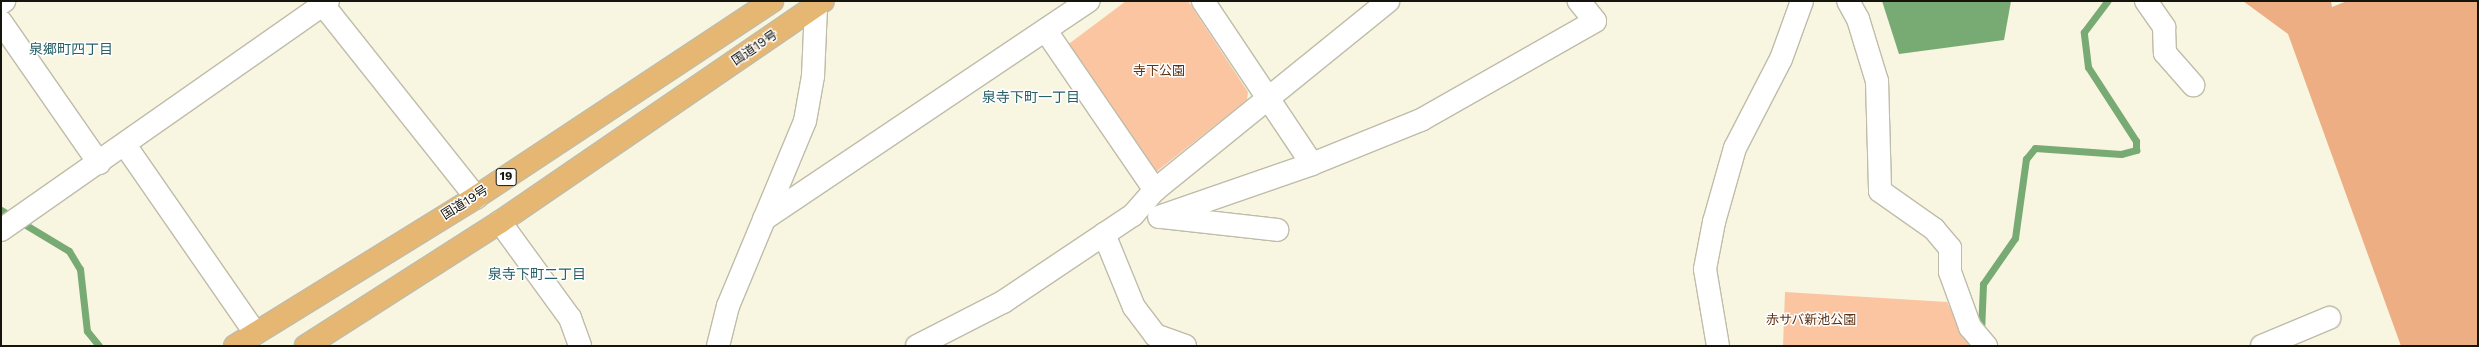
<!DOCTYPE html>
<meta charset="utf-8">
<style>
body{margin:0}
#map{position:relative;width:2479px;height:347px;overflow:hidden;background:#f8f5e1;font-family:"Work Sans","Noto Sans JP",sans-serif}
div>[style]{position:absolute}
.green>*{inset:0;background:#fcc5a2}
.forest>*{inset:0;background:#eeae83}
.water>*{inset:0;background:#78aa73}
.stream>*{height:7px;margin:-3.5px;padding:0 3.5px;transform-origin:3.5px;border-radius:3.5px;background:#78aa73}
.roads{filter:drop-shadow(1px 0 #bfbca9) drop-shadow(-1px 0 #bfbca9) drop-shadow(0 1px #bfbca9) drop-shadow(0 -1px #bfbca9)}
.street>*{height:22px;margin:-11px;padding:0 11px;transform-origin:11px;border-radius:11px;background:#fff}
.highway>*{height:22px;margin:-11px;padding:0 11px;transform-origin:11px;border-radius:11px;background:#e6b772}
span{translate:-50% -50%;white-space:nowrap;text-align:center;line-height:1.15;-webkit-text-stroke:3px #fff;paint-order:stroke}
.shield-label span{padding:1px 3px;background:#fff;border:1px solid;border-radius:3px;-webkit-text-stroke-width:0}
.shield-label{font-size:12px;color:#15140d;font-weight:700}
.street-label{font-size:13px;color:#15140d}
.park-label{font-size:13px;color:#5c3213}
.neighbourhood-label{font-size:14px;color:#276068}
.frame{position:absolute;inset:0;border:2px solid #15140d;pointer-events:none}
</style>
<div id="map">
<div class="green">
<i style="clip-path:polygon(1126px 1px,1188px 1px,1248px 92px,1247px 100px,1156px 172px,1066px 46px)"></i>
<i style="clip-path:polygon(1785px 292px,1947px 302px,1969px 346px,1783px 346px)"></i>
</div>
<div class="forest">
<i style="clip-path:polygon(2243px 1px,2331px 1px,2332px 7px,2347px 1px,2478px 1px,2478px 346px,2401px 346px,2288px 34px)"></i>
</div>
<div class="water">
<i style="clip-path:polygon(1882px 1px,2011px 1px,2004px 40px,1899px 54px)"></i>
</div>
<div class="stream">
<i style="left:1px;top:210px;width:79px;rotate:31.1deg"></i>
<i style="left:69px;top:251px;width:21px;rotate:59deg"></i>
<i style="left:80px;top:269px;width:62px;rotate:83.6deg"></i>
<i style="left:87px;top:331px;width:19px;rotate:51deg"></i>
<i style="left:1981px;top:332px;width:48px;rotate:-87.6deg"></i>
<i style="left:1983px;top:284px;width:56px;rotate:-55.2deg"></i>
<i style="left:2015px;top:238px;width:80px;rotate:-82.1deg"></i>
<i style="left:2026px;top:159px;width:14px;rotate:-51deg"></i>
<i style="left:2035px;top:148px;width:86px;rotate:4deg"></i>
<i style="left:2121px;top:154px;width:16px;rotate:-15deg"></i>
<i style="left:2136px;top:150px;width:9px;rotate:-90deg"></i>
<i style="left:2136px;top:141px;width:88px;rotate:-123deg"></i>
<i style="left:2088px;top:67px;width:35px;rotate:-97deg"></i>
<i style="left:2084px;top:32px;width:39px;rotate:-53deg"></i>
</div>
<div class="roads">
<div class="street">
<i style="left:320px;top:1px;width:251px;rotate:51.5deg"></i>
<i style="left:1203px;top:1px;width:196px;rotate:56.2deg"></i>
<i style="left:1848px;top:1px;width:21px;rotate:61deg"></i>
<i style="left:1858px;top:19px;width:65px;rotate:73deg"></i>
<i style="left:1877px;top:81px;width:110px;rotate:88.4deg"></i>
<i style="left:1880px;top:191px;width:66px;rotate:35.1deg"></i>
<i style="left:1934px;top:229px;width:25px;rotate:50deg"></i>
<i style="left:1950px;top:248px;width:24px;rotate:90deg"></i>
<i style="left:1950px;top:272px;width:59px;rotate:70deg"></i>
<i style="left:1970px;top:327px;width:25px;rotate:50deg"></i>
<i style="left:2146px;top:1px;width:32px;rotate:55deg"></i>
<i style="left:2164px;top:27px;width:26px;rotate:88deg"></i>
<i style="left:2165px;top:53px;width:43px;rotate:48.8deg"></i>
<i style="left:1px;top:3px;width:4px;rotate:-34deg"></i>
<i style="left:1px;top:22px;width:172px;rotate:55.2deg"></i>
<i style="left:1046px;top:31px;width:193px;rotate:55.6deg"></i>
<i style="left:125px;top:145px;width:229px;rotate:55.3deg"></i>
<i style="left:1159px;top:217px;width:162px;rotate:-19.1deg"></i>
<i style="left:1312px;top:164px;width:118px;rotate:-22deg"></i>
<i style="left:1421px;top:120px;width:200px;rotate:-29.6deg"></i>
<i style="left:1595px;top:21px;width:26px;rotate:-129deg"></i>
<i style="left:1162px;top:217px;width:116px;rotate:6.4deg"></i>
<i style="left:764px;top:219px;width:391px;rotate:-33.9deg"></i>
<i style="left:500px;top:222px;width:119px;rotate:53.9deg"></i>
<i style="left:570px;top:318px;width:30px;rotate:70deg"></i>
<i style="left:1px;top:230px;width:399px;rotate:-35deg"></i>
<i style="left:1104px;top:234px;width:79px;rotate:67.7deg"></i>
<i style="left:1134px;top:307px;width:35px;rotate:53deg"></i>
<i style="left:1155px;top:335px;width:32px;rotate:20deg"></i>
<i style="left:718px;top:346px;width:41px;rotate:-76deg"></i>
<i style="left:728px;top:306px;width:200px;rotate:-67.4deg"></i>
<i style="left:805px;top:121px;width:46px;rotate:-79.9deg"></i>
<i style="left:813px;top:76px;width:70px;rotate:-87.5deg"></i>
<i style="left:917px;top:346px;width:97px;rotate:-27.1deg"></i>
<i style="left:1003px;top:302px;width:156px;rotate:-33.8deg"></i>
<i style="left:1133px;top:215px;width:33px;rotate:-49deg"></i>
<i style="left:1155px;top:190px;width:300px;rotate:-39deg"></i>
<i style="left:1718px;top:346px;width:78px;rotate:-99.6deg"></i>
<i style="left:1705px;top:269px;width:48px;rotate:-79.2deg"></i>
<i style="left:1714px;top:222px;width:77px;rotate:-74.2deg"></i>
<i style="left:1735px;top:148px;width:100px;rotate:-62.7deg"></i>
<i style="left:1781px;top:59px;width:62px;rotate:-70.1deg"></i>
<i style="left:2262px;top:346px;width:73px;rotate:-22.7deg"></i>
</div>
<div class="highway">
<i style="left:235px;top:346px;width:283px;rotate:-31.7deg"></i>
<i style="left:476px;top:197px;width:355px;rotate:-33.5deg"></i>
<i style="left:306px;top:346px;width:230px;rotate:-32.6deg"></i>
<i style="left:500px;top:222px;width:391px;rotate:-34.4deg"></i>
</div>
</div>
<div class="shield-label">
<span style="left:506px;top:177px">19</span>
</div>
<div class="street-label">
<span style="left:755px;top:48px;rotate:-34deg">国道19号</span>
<span style="left:465px;top:203px;rotate:-32deg">国道19号</span>
</div>
<div class="park-label">
<span style="left:1159px;top:71px">寺下公園</span>
<span style="left:1811px;top:320px">赤サバ新池公園</span>
</div>
<div class="neighbourhood-label">
<span style="left:71px;top:49px">泉郷町四丁目</span>
<span style="left:1031px;top:97px">泉寺下町一丁目</span>
<span style="left:537px;top:274px">泉寺下町二丁目</span>
</div>
<div class="frame"></div>
</div>
